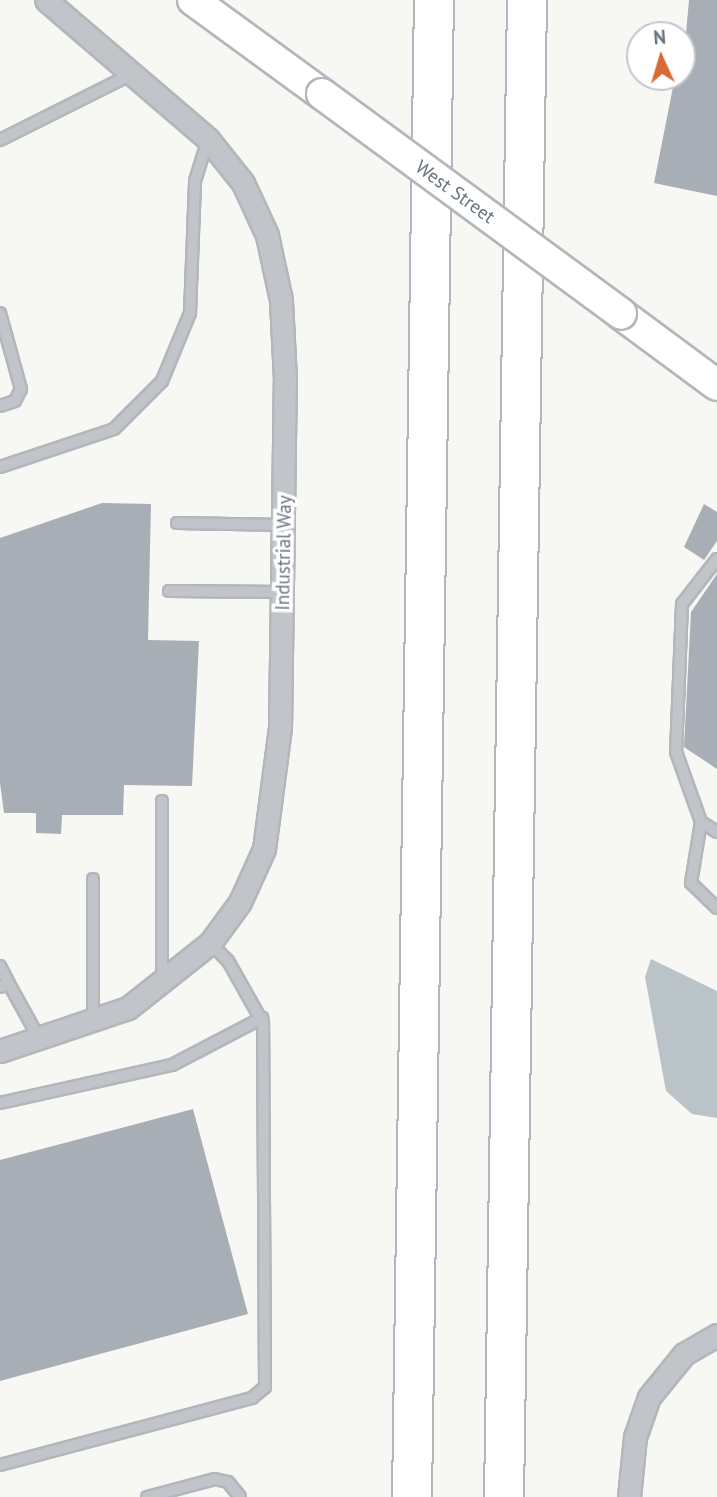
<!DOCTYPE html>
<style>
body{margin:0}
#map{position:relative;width:717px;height:1497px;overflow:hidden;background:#f7f7f4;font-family:"PT Sans",sans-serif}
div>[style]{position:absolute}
.water>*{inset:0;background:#bac3c8}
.building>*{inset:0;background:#a8aeb5}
.roads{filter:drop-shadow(2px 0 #b3b7bc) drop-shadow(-2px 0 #b3b7bc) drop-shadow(0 2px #b3b7bc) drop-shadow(0 -2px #b3b7bc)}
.lane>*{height:10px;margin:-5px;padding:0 5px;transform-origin:5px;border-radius:5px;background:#c1c4c8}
.street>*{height:21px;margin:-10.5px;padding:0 10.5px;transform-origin:10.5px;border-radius:10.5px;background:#c1c4c8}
.secondary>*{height:30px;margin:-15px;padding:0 15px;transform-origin:15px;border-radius:15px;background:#fff}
.highway>*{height:38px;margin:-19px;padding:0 19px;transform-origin:19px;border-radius:19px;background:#fff}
.bridges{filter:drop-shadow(2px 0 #b3b7bc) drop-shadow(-2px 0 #b3b7bc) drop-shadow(0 2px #b3b7bc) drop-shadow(0 -2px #b3b7bc)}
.secondary-bridge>*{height:30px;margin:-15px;padding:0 15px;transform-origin:15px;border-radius:15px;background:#fff}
span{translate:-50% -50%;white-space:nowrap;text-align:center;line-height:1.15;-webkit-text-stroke:7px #fff;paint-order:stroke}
.street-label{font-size:19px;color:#687483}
.north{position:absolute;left:626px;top:21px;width:70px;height:70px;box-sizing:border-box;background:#fff;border:2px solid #c3c7cd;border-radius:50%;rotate:356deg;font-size:19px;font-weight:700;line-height:28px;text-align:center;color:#687483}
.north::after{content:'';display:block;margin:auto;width:24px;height:32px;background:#d86a33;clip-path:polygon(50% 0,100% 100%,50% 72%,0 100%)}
</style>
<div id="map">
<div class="water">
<i style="clip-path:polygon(651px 959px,717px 991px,717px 1118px,692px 1114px,666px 1091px,645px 977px)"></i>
</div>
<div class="building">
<i style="clip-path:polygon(689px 0,717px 0,717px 196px,654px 183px,675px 77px,682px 77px)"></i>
<i style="clip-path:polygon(102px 503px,151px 504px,148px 640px,199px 641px,192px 786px,124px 785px,123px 815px,62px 815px,61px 834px,36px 833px,36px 813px,4px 813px,0 783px,0 538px)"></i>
<i style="clip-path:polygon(704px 504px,717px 512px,717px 541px,704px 560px,684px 547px)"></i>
<i style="clip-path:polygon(717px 574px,717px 769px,684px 747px,691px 612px)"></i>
<i style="clip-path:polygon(193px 1109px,248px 1314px,0 1381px,0 1160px)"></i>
</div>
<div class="roads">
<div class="lane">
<i style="left:0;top:140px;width:148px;rotate:-26.6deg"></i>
<i style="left:0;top:313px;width:79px;rotate:74.6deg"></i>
<i style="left:21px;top:389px;width:13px;rotate:117deg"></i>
<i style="left:15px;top:401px;width:16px;rotate:162deg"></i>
<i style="left:0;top:467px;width:120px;rotate:-18.4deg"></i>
<i style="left:114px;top:429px;width:68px;rotate:-45deg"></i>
<i style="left:162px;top:381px;width:74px;rotate:-67.6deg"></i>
<i style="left:190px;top:313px;width:132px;rotate:-87.8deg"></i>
<i style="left:195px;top:181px;width:44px;rotate:-72.8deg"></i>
<i style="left:177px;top:523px;width:108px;rotate:1.1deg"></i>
<i style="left:717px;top:559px;width:57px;rotate:127.9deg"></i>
<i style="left:682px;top:604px;width:148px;rotate:92.3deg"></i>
<i style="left:676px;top:752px;width:74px;rotate:70.3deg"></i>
<i style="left:701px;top:822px;width:19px;rotate:32deg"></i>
<i style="left:169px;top:591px;width:115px;rotate:0.5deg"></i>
<i style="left:701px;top:822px;width:62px;rotate:99.3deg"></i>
<i style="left:691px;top:883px;width:36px;rotate:44deg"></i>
<i style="left:0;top:966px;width:20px;rotate:63deg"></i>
<i style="left:162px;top:981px;width:180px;rotate:-90deg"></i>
<i style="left:0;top:987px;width:9px;rotate:-18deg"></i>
<i style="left:9px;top:984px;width:64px;rotate:61deg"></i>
<i style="left:93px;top:1021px;width:142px;rotate:-90deg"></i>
<i style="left:0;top:1103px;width:176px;rotate:-12.5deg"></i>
<i style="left:172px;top:1065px;width:102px;rotate:-27.6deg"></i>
<i style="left:0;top:1465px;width:261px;rotate:-14.9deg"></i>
<i style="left:252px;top:1398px;width:17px;rotate:-40deg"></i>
<i style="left:265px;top:1387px;width:364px;rotate:-90.3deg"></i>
<i style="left:263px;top:1023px;width:71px;rotate:-119.4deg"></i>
<i style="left:228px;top:961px;width:25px;rotate:-135deg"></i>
<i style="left:147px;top:1497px;width:70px;rotate:-14.8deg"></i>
<i style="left:215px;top:1479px;width:13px;rotate:13deg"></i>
<i style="left:228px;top:1482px;width:19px;rotate:51deg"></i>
</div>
<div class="street">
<i style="left:0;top:1051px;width:135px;rotate:-18.6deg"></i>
<i style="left:128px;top:1008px;width:105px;rotate:-38.4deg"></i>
<i style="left:210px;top:943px;width:51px;rotate:-53.8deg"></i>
<i style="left:240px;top:902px;width:58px;rotate:-65.6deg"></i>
<i style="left:264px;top:849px;width:122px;rotate:-82.5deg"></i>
<i style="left:280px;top:728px;width:348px;rotate:-89.2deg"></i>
<i style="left:285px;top:380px;width:80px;rotate:-92.9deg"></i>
<i style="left:281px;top:300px;width:66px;rotate:-102.2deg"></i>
<i style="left:267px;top:235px;width:57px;rotate:-114.8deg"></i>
<i style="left:243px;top:183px;width:56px;rotate:-128.5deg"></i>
<i style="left:208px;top:139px;width:213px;rotate:-139.4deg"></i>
<i style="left:629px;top:1497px;width:60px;rotate:-84.3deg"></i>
<i style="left:635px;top:1437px;width:42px;rotate:-70.7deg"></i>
<i style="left:649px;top:1397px;width:55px;rotate:-50.9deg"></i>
<i style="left:684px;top:1354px;width:38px;rotate:-30deg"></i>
</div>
<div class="secondary">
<i style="left:193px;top:0;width:160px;rotate:36.1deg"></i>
<i style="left:621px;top:314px;width:119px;rotate:36.5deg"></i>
</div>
<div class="highway">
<i style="left:412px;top:1497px;width:1497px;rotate:-89.16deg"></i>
<i style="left:504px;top:1497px;width:1497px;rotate:-89.12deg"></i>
</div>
</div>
<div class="bridges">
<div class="secondary-bridge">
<i style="left:322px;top:94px;width:371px;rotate:36.3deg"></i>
</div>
</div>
<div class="street-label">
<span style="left:455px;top:192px;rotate:36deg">West Street</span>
<span style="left:284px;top:553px;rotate:-89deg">Industrial Way</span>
</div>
<div class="north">N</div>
</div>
